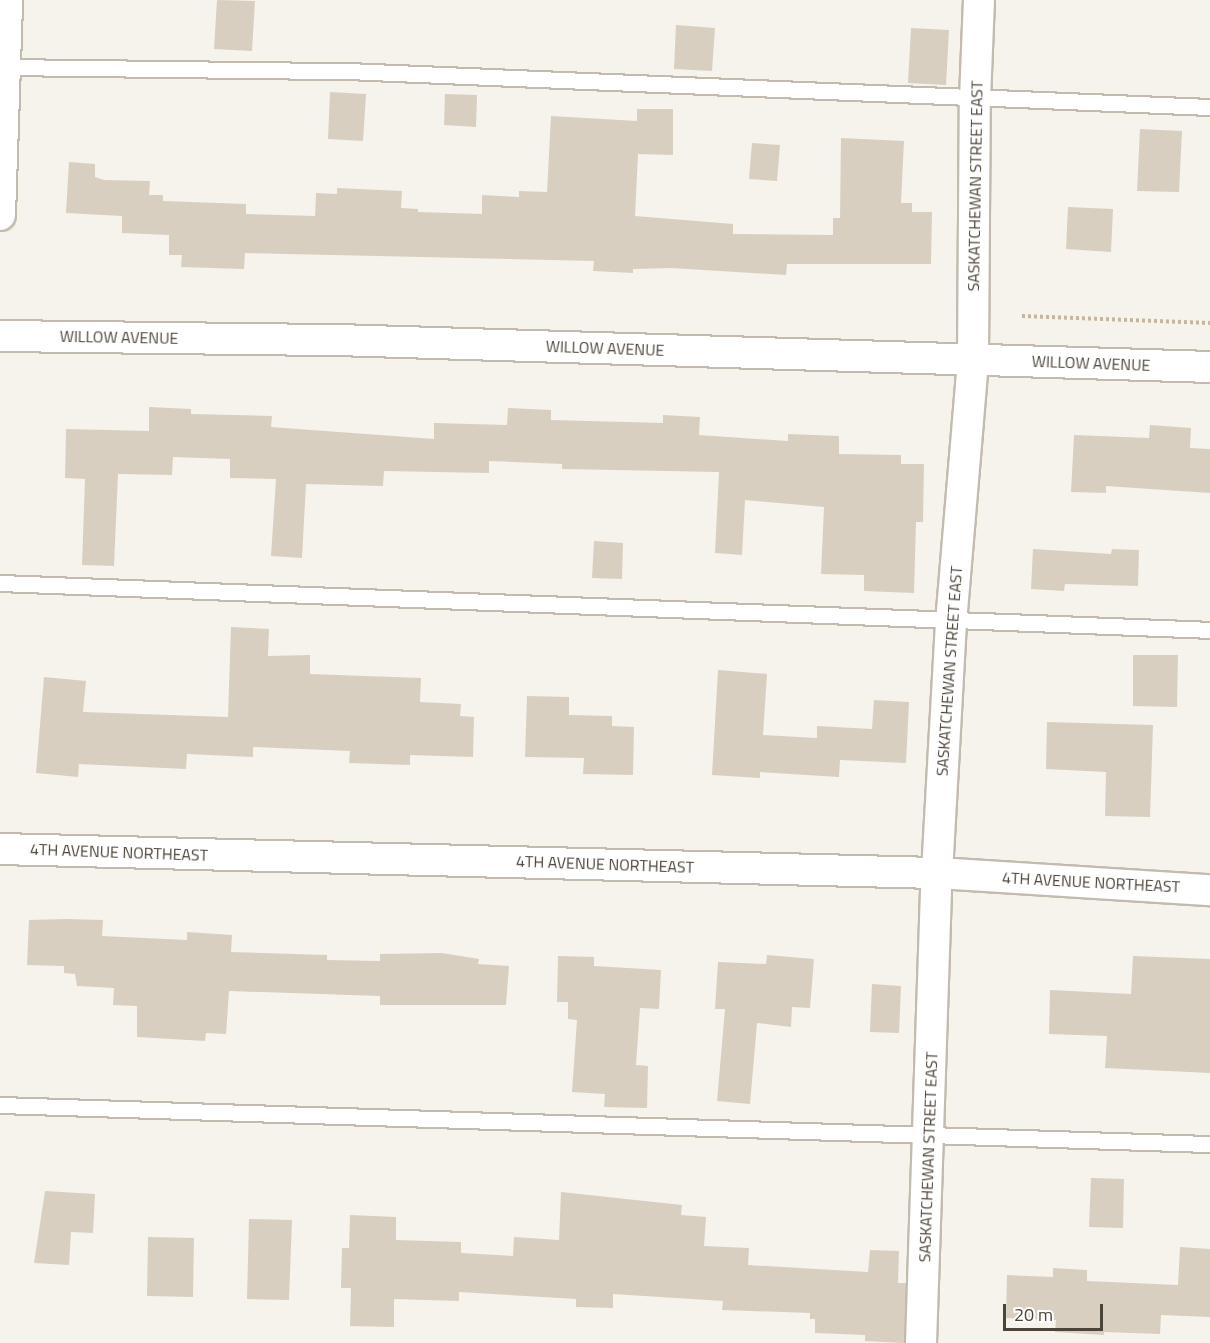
<!DOCTYPE html>
<style>
body{margin:0}
#map{position:relative;width:1210px;height:1343px;overflow:hidden;background:#f6f3ec;font-family:"Titillium Web",sans-serif}
div>[style]{position:absolute}
.building>*{inset:0;background:#d8cfc1}
.path>*{height:4px;margin-top:-2px;transform-origin:0;background:repeating-linear-gradient(90deg,#c4b79f 0 3px,transparent 0 6px)}
.roads{filter:drop-shadow(2px 0 #c2bbae) drop-shadow(-2px 0 #c2bbae) drop-shadow(0 2px #c2bbae) drop-shadow(0 -2px #c2bbae)}
.lane>*{height:15px;margin:-7.5px;padding:0 7.5px;transform-origin:7.5px;border-radius:7.5px;background:#fff}
.street>*{height:30px;margin:-15px;padding:0 15px;transform-origin:15px;border-radius:15px;background:#fff}
span{translate:-50% -50%;white-space:nowrap;text-align:center;line-height:1.15;-webkit-text-stroke:5px #fff;paint-order:stroke}
.street-label{font-size:16px;color:#4b4439}
.scale{position:absolute;left:1003px;top:1304px;width:100px;height:27px;box-sizing:border-box;border:3px solid #4b4439;border-top:0;padding-left:8px;font-size:18px;line-height:21px;white-space:nowrap;color:#4b4439;-webkit-text-stroke:4px #fff;paint-order:stroke}
</style>
<div id="map">
<div class="building">
<i style="clip-path:polygon(217px 0,255px 1px,252px 51px,214px 49px)"></i>
<i style="clip-path:polygon(676px 25px,715px 28px,712px 71px,674px 69px)"></i>
<i style="clip-path:polygon(911px 28px,949px 30px,946px 85px,908px 83px)"></i>
<i style="clip-path:polygon(330px 92px,366px 94px,363px 141px,328px 139px)"></i>
<i style="clip-path:polygon(445px 94px,477px 95px,476px 127px,444px 125px)"></i>
<i style="clip-path:polygon(637px 109px,673px 109px,673px 155px,638px 154px,635px 216px,733px 224px,733px 234px,833px 235px,833px 218px,840px 218px,841px 138px,904px 141px,901px 203px,912px 203px,912px 212px,932px 212px,931px 264px,787px 264px,786px 275px,671px 268px,633px 269px,633px 273px,593px 271px,594px 261px,245px 253px,244px 269px,181px 267px,182px 255px,169px 255px,169px 235px,122px 233px,122px 216px,66px 213px,69px 162px,95px 164px,95px 177px,104px 180px,150px 181px,149px 195px,163px 195px,163px 201px,246px 204px,246px 214px,315px 216px,316px 193px,337px 194px,337px 188px,402px 191px,401px 208px,418px 209px,418px 212px,482px 214px,482px 195px,519px 197px,519px 191px,547px 192px,551px 116px,637px 121px)"></i>
<i style="clip-path:polygon(1140px 129px,1182px 131px,1179px 192px,1137px 191px)"></i>
<i style="clip-path:polygon(752px 143px,780px 145px,777px 181px,749px 179px)"></i>
<i style="clip-path:polygon(1068px 207px,1113px 209px,1111px 252px,1066px 249px)"></i>
<i style="clip-path:polygon(149px 407px,191px 409px,191px 414px,272px 416px,271px 427px,434px 439px,434px 423px,507px 425px,508px 408px,551px 410px,551px 420px,663px 423px,663px 415px,700px 417px,699px 435px,788px 441px,788px 434px,839px 436px,839px 454px,901px 455px,901px 464px,924px 464px,923px 522px,916px 522px,914px 593px,864px 591px,864px 575px,821px 574px,824px 507px,745px 500px,742px 555px,715px 553px,719px 472px,562px 469px,562px 464px,489px 461px,489px 473px,384px 471px,383px 486px,306px 484px,302px 558px,271px 556px,276px 479px,230px 478px,230px 459px,173px 457px,172px 475px,118px 474px,114px 566px,82px 565px,85px 479px,65px 478px,66px 429px,149px 431px)"></i>
<i style="clip-path:polygon(1150px 425px,1191px 428px,1190px 448px,1210px 449px,1210px 493px,1106px 486px,1106px 493px,1071px 492px,1074px 435px,1149px 438px)"></i>
<i style="clip-path:polygon(594px 541px,623px 543px,622px 579px,592px 578px)"></i>
<i style="clip-path:polygon(1033px 549px,1111px 554px,1112px 549px,1139px 550px,1138px 586px,1065px 584px,1064px 591px,1031px 589px)"></i>
<i style="clip-path:polygon(231px 627px,269px 629px,268px 656px,310px 655px,310px 674px,421px 678px,420px 702px,461px 704px,460px 716px,474px 717px,473px 757px,410px 755px,410px 765px,349px 763px,350px 751px,253px 747px,253px 757px,187px 754px,186px 769px,79px 764px,78px 777px,36px 773px,44px 677px,86px 681px,83px 712px,228px 717px)"></i>
<i style="clip-path:polygon(1133px 655px,1178px 655px,1177px 707px,1133px 706px)"></i>
<i style="clip-path:polygon(718px 670px,767px 674px,763px 735px,817px 738px,817px 726px,872px 729px,874px 700px,909px 702px,906px 763px,840px 760px,839px 777px,760px 772px,760px 778px,712px 775px)"></i>
<i style="clip-path:polygon(527px 696px,569px 697px,569px 715px,612px 716px,612px 726px,634px 727px,633px 775px,583px 774px,584px 758px,525px 757px)"></i>
<i style="clip-path:polygon(1047px 722px,1153px 725px,1150px 817px,1105px 816px,1106px 772px,1046px 769px)"></i>
<i style="clip-path:polygon(67px 919px,103px 920px,102px 936px,187px 940px,187px 932px,232px 935px,231px 952px,327px 955px,327px 960px,380px 961px,380px 954px,442px 953px,479px 959px,478px 964px,509px 966px,506px 1005px,380px 1005px,380px 996px,229px 991px,226px 1034px,206px 1033px,205px 1041px,137px 1037px,137px 1006px,113px 1005px,114px 988px,77px 986px,75px 974px,64px 973px,64px 966px,27px 965px,29px 920px)"></i>
<i style="clip-path:polygon(767px 955px,814px 959px,810px 1008px,792px 1007px,791px 1027px,757px 1023px,750px 1104px,717px 1101px,725px 1009px,715px 1009px,718px 962px,766px 964px)"></i>
<i style="clip-path:polygon(558px 956px,594px 957px,594px 966px,661px 970px,659px 1009px,640px 1008px,636px 1065px,648px 1066px,647px 1108px,604px 1107px,605px 1094px,572px 1092px,577px 1020px,568px 1019px,568px 1002px,557px 1002px)"></i>
<i style="clip-path:polygon(1133px 956px,1210px 959px,1210px 1073px,1105px 1068px,1107px 1036px,1049px 1034px,1050px 990px,1131px 994px)"></i>
<i style="clip-path:polygon(872px 984px,901px 986px,899px 1033px,870px 1032px)"></i>
<i style="clip-path:polygon(1091px 1178px,1124px 1179px,1123px 1228px,1089px 1227px)"></i>
<i style="clip-path:polygon(45px 1191px,95px 1194px,93px 1233px,71px 1232px,69px 1265px,34px 1263px)"></i>
<i style="clip-path:polygon(561px 1192px,682px 1205px,681px 1215px,706px 1217px,704px 1246px,749px 1248px,748px 1265px,868px 1272px,870px 1250px,899px 1251px,898px 1283px,906px 1283px,904px 1343px,865px 1341px,865px 1335px,815px 1333px,815px 1319px,810px 1319px,810px 1313px,722px 1310px,723px 1301px,613px 1294px,613px 1308px,576px 1307px,576px 1299px,459px 1292px,459px 1301px,394px 1299px,394px 1327px,350px 1326px,351px 1288px,341px 1288px,342px 1248px,349px 1248px,350px 1215px,396px 1217px,396px 1240px,461px 1242px,461px 1253px,513px 1256px,514px 1237px,559px 1240px)"></i>
<i style="clip-path:polygon(249px 1219px,292px 1220px,289px 1300px,247px 1299px)"></i>
<i style="clip-path:polygon(148px 1237px,194px 1238px,193px 1297px,147px 1296px)"></i>
<i style="clip-path:polygon(1180px 1247px,1210px 1249px,1210px 1317px,1161px 1315px,1160px 1334px,1104px 1332px,1104px 1335px,1055px 1332px,1056px 1320px,1006px 1318px,1007px 1275px,1053px 1277px,1053px 1268px,1087px 1270px,1087px 1281px,1178px 1285px)"></i>
</div>
<div class="path">
<i style="left:1022px;top:316px;width:188px;rotate:2.1deg"></i>
</div>
<div class="roads">
<div class="lane">
<i style="left:2px;top:67px;width:345px;rotate:0.7deg"></i>
<i style="left:347px;top:71px;width:864px;rotate:2.39deg"></i>
<i style="left:0;top:583px;width:1211px;rotate:2.22deg"></i>
<i style="left:0;top:1105px;width:1211px;rotate:1.85deg"></i>
</div>
<div class="street">
<i style="left:0;top:215px;width:215px;rotate:-88.1deg"></i>
<i style="left:0;top:336px;width:337px;rotate:0.7deg"></i>
<i style="left:337px;top:340px;width:873px;rotate:1.77deg"></i>
<i style="left:0;top:849px;width:937px;rotate:1.47deg"></i>
<i style="left:937px;top:873px;width:274px;rotate:3.6deg"></i>
<i style="left:921px;top:1343px;width:470px;rotate:-88.1deg"></i>
<i style="left:937px;top:873px;width:250px;rotate:-86.8deg"></i>
<i style="left:951px;top:623px;width:265px;rotate:-85.2deg"></i>
<i style="left:973px;top:359px;width:260px;rotate:-89.6deg"></i>
<i style="left:975px;top:99px;width:99px;rotate:-87.7deg"></i>
</div>
</div>
<div class="street-label">
<span style="left:975px;top:186px;rotate:-89deg">SASKATCHEWAN STREET EAST</span>
<span style="left:119px;top:337px;rotate:1deg">WILLOW AVENUE</span>
<span style="left:605px;top:348px;rotate:2deg">WILLOW AVENUE</span>
<span style="left:1091px;top:363px;rotate:2deg">WILLOW AVENUE</span>
<span style="left:949px;top:671px;rotate:-86deg">SASKATCHEWAN STREET EAST</span>
<span style="left:119px;top:852px;rotate:2deg">4TH AVENUE NORTHEAST</span>
<span style="left:605px;top:864px;rotate:2deg">4TH AVENUE NORTHEAST</span>
<span style="left:1091px;top:882px;rotate:3deg">4TH AVENUE NORTHEAST</span>
<span style="left:928px;top:1157px;rotate:-88deg">SASKATCHEWAN STREET EAST</span>
</div>
<div class="scale">20 m</div>
</div>
